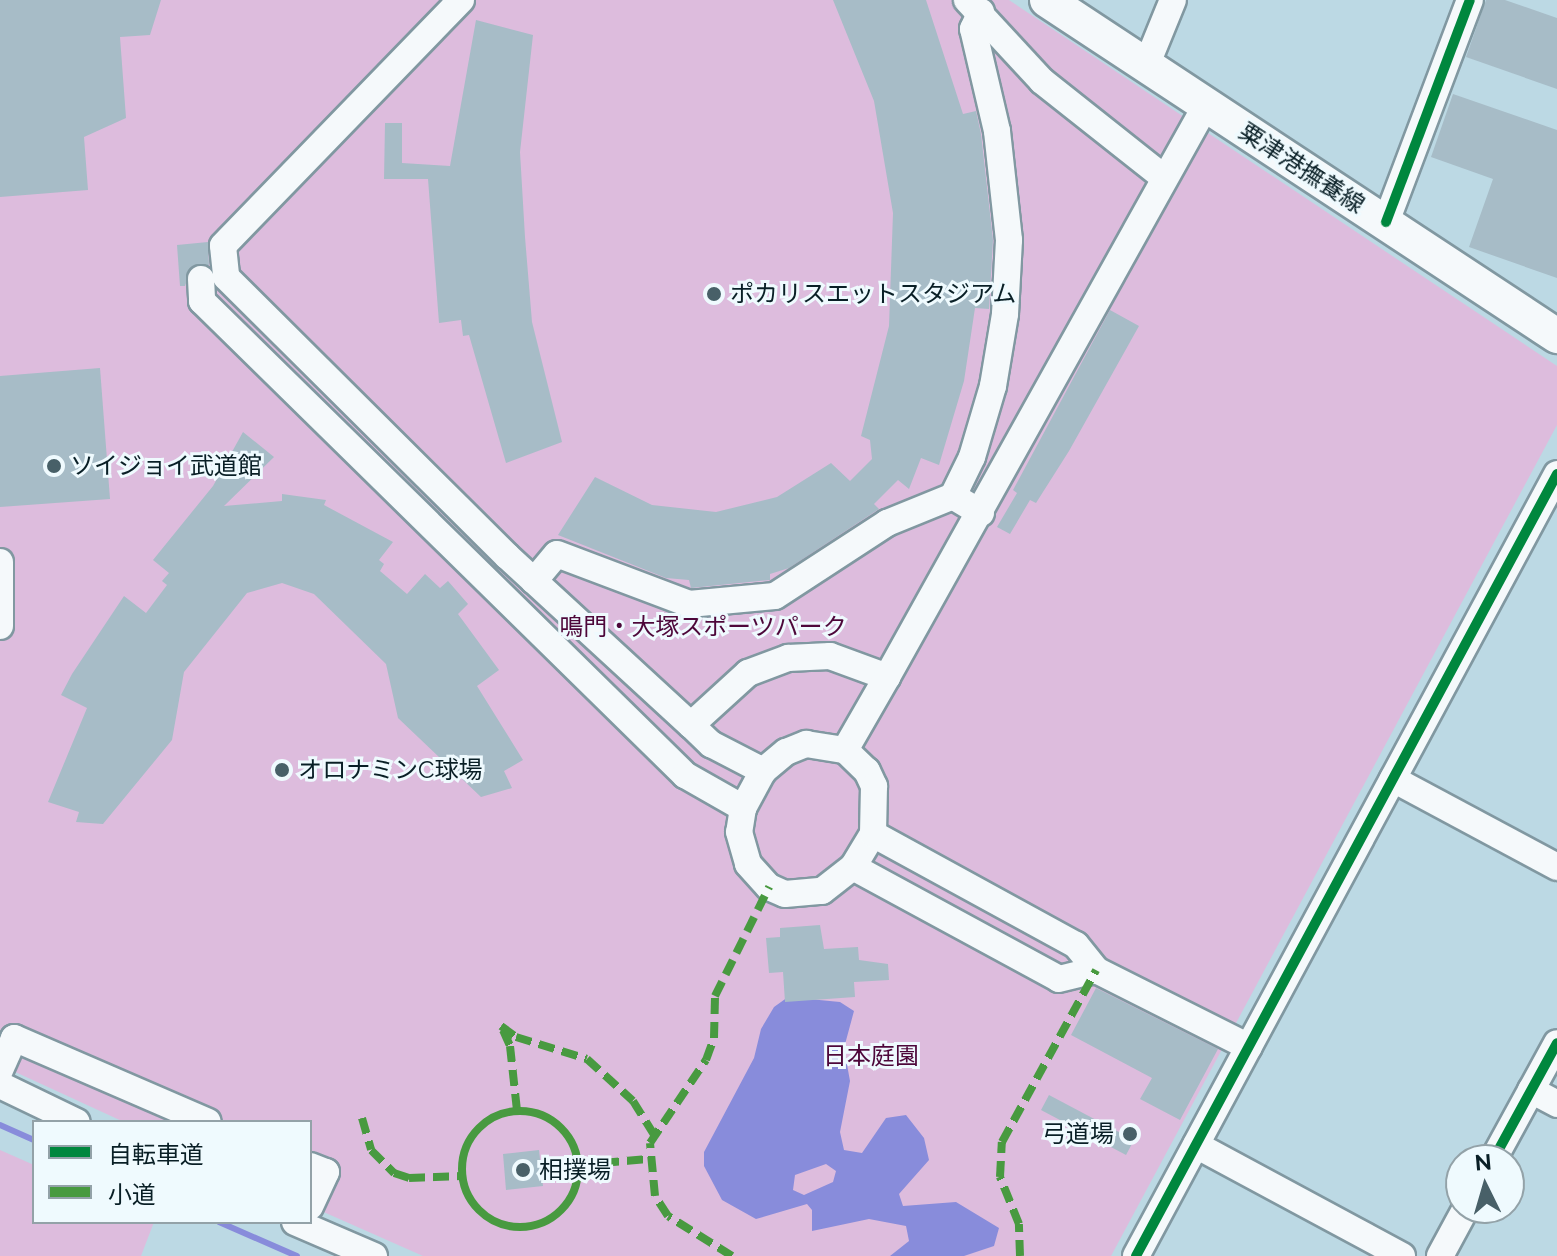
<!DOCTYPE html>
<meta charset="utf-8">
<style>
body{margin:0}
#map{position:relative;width:1557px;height:1256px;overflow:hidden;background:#bcd9e4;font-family:Raleway,"Noto Sans JP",sans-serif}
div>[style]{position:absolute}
.green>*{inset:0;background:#ddbcdd}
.water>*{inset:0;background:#888cdb}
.stream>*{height:6px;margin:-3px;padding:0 3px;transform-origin:3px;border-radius:3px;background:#888cdb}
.building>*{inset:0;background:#a7bcc7}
.roads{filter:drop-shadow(2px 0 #8198a1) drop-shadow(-2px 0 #8198a1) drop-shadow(0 2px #8198a1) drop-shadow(0 -2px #8198a1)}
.minor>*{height:26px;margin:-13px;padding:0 13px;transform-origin:13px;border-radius:13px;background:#f5f9fb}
.major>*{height:34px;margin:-17px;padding:0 17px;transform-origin:17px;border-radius:17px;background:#f5f9fb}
.quiet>*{height:8px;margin-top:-4px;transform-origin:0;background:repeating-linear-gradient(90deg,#489a40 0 16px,transparent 0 24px)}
.quiet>.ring{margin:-4px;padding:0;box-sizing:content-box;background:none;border:8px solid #489a40;border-radius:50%}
.cycleway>*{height:10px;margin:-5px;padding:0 5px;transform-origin:5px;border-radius:5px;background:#00873e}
.dots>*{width:22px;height:22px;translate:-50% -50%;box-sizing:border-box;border:4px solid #effafe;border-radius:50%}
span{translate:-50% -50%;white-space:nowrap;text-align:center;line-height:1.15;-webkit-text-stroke:6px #effafe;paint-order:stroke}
.street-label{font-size:24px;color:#091f26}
.poi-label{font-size:24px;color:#091f26}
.left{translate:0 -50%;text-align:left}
.right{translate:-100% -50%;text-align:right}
.park-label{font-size:24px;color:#4d073a}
.legend{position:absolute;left:32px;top:1120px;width:280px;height:104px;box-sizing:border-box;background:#effafe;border:2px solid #93a2a8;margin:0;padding:10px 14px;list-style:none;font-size:24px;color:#091f26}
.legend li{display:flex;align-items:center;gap:16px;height:40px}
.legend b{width:40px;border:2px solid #93a2a8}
.north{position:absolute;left:1445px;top:1144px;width:80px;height:80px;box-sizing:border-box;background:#effafe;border:2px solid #93a2a8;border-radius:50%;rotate:355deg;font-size:22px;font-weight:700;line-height:32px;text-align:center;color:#091f26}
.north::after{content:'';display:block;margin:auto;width:28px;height:36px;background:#486068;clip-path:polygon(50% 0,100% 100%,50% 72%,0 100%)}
</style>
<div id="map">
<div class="green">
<i style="clip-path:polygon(0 0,1009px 0,1557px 366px,1557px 425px,1111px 1256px,423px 1256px,310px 1206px,310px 1122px,124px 1122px,0 1065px)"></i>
<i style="clip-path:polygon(0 1150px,34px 1165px,34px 1222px,154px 1222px,141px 1256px,0 1256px)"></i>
</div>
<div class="water">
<i style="clip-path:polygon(evenodd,788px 997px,840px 1002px,854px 1011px,844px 1048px,850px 1081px,840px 1132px,844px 1150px,862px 1153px,886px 1118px,906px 1115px,924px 1138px,929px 1160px,899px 1194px,903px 1206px,956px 1202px,999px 1228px,994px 1246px,964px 1256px,890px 1256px,909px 1241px,906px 1226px,869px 1219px,812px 1231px,812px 1210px,807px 1204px,756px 1219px,722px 1200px,704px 1166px,704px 1152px,754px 1058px,761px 1029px,774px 1007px,788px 997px,826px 1164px,836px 1171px,833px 1182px,804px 1195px,793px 1190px,795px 1175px,826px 1164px)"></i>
</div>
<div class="stream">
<i style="left:0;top:1125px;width:37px;rotate:24deg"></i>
<i style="left:219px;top:1222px;width:85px;rotate:23.6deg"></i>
</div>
<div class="building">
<i style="clip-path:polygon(0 0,161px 0,150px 35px,120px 37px,126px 118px,84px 137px,88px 190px,0 197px)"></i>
<i style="clip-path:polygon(833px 0,926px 0,963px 114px,976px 111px,981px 134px,993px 240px,989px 309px,975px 308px,964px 381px,939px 465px,921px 458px,909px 489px,898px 480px,874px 504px,879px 509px,789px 568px,770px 574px,770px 580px,691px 588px,689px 580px,666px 578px,558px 535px,595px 477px,652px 505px,716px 512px,777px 497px,831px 463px,850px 481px,872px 459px,870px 440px,861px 436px,889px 326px,893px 213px,874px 101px)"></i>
<i style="clip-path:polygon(1486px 0,1505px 0,1557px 18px,1557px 89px,1466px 57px)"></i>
<i style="clip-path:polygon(476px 20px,533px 35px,520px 152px,525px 237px,532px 322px,562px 442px,506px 463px,469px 335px,463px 336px,461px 320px,439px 323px,428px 179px,384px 179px,385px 123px,402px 123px,402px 163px,450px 166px)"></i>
<i style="clip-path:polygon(1453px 94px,1557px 130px,1557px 278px,1469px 247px,1493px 179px,1431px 157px)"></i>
<i style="clip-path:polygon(208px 242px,209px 265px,192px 266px,185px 286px,180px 286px,177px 245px)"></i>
<i style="clip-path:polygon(1110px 310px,1139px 326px,1069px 451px,1036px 503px,1030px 500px,1010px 534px,997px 527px,1017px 493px,1013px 490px)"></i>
<i style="clip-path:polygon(100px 368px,110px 499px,0 507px,0 376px)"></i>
<i style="clip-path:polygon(243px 432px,274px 457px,224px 506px,282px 501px,282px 494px,326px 500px,324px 505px,393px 542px,379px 560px,384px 564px,380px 571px,407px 594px,425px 574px,440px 588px,448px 581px,468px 604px,458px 614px,499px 670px,477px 686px,523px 760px,504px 771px,512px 788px,481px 797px,398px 718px,386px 664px,314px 594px,282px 583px,247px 593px,184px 672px,172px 740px,103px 824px,76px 822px,79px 812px,48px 802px,87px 708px,61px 695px,72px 674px,124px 596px,146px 613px,167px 585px,162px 581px,169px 573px,153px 560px,213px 486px)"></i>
<i style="clip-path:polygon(820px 925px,824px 949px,858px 947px,859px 960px,888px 964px,889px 980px,854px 982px,855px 997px,785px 1002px,783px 972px,769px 973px,766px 938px,780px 937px,780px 928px)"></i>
<i style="clip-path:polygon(1096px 988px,1218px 1049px,1180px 1120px,1140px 1099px,1152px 1078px,1071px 1035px)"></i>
<i style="clip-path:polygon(1049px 1095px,1134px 1140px,1126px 1155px,1041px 1110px)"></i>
<i style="clip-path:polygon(539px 1150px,543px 1186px,506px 1190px,503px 1154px)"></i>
</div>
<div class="roads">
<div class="minor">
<i style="left:461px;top:0;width:342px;rotate:134.1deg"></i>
<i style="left:223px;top:246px;width:31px;rotate:84deg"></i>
<i style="left:226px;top:277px;width:396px;rotate:44.8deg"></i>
<i style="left:507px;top:556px;width:250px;rotate:42.6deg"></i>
<i style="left:691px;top:725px;width:77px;rotate:-42.4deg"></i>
<i style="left:748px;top:673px;width:43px;rotate:-20.6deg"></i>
<i style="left:788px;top:658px;width:42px;rotate:-2.7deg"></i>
<i style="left:830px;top:656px;width:61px;rotate:20.2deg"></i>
<i style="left:887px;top:677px;width:653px;rotate:-60.84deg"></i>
<i style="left:967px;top:0;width:110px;rotate:47.2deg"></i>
<i style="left:1042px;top:81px;width:154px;rotate:38.4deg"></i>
<i style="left:1146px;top:66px;width:71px;rotate:-67.8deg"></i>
<i style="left:1386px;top:222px;width:237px;rotate:-69.3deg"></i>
<i style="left:201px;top:279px;width:22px;rotate:87deg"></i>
<i style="left:202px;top:301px;width:677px;rotate:44.46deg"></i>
<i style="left:685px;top:775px;width:67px;rotate:29.6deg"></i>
<i style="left:981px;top:513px;width:33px;rotate:-149deg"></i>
<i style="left:953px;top:496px;width:43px;rotate:-64deg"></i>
<i style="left:972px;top:457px;width:74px;rotate:-73.5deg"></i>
<i style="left:993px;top:386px;width:73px;rotate:-80.5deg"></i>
<i style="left:1005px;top:314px;width:74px;rotate:-86.9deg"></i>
<i style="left:1009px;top:240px;width:110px;rotate:-96.3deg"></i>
<i style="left:997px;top:131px;width:105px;rotate:-103.2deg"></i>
<i style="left:973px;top:29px;width:19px;rotate:-65deg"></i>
<i style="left:0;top:562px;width:64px;rotate:90deg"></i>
<i style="left:534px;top:581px;width:35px;rotate:-50deg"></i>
<i style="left:557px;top:554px;width:141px;rotate:20.7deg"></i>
<i style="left:689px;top:604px;width:86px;rotate:-5.3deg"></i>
<i style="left:775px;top:596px;width:134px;rotate:-33.1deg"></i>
<i style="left:887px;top:523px;width:71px;rotate:-22.2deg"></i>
<i style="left:691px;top:725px;width:28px;rotate:44deg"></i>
<i style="left:711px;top:744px;width:59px;rotate:27.4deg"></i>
<i style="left:763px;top:771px;width:42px;rotate:118.4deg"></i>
<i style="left:743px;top:808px;width:24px;rotate:99deg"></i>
<i style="left:739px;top:832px;width:33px;rotate:74deg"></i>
<i style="left:748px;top:864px;width:31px;rotate:48deg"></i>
<i style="left:769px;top:887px;width:17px;rotate:24deg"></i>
<i style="left:785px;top:894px;width:37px;rotate:-5deg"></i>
<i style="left:822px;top:891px;width:39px;rotate:-38deg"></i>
<i style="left:853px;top:867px;width:39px;rotate:-59deg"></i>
<i style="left:873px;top:834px;width:231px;rotate:28.7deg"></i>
<i style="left:1076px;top:945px;width:32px;rotate:51deg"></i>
<i style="left:1096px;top:970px;width:171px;rotate:26.7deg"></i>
<i style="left:845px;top:750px;width:84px;rotate:-60.1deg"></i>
<i style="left:763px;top:771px;width:30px;rotate:-40deg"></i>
<i style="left:786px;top:752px;width:22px;rotate:-22deg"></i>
<i style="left:806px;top:744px;width:39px;rotate:9deg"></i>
<i style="left:845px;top:750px;width:30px;rotate:44deg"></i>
<i style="left:867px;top:771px;width:17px;rotate:65deg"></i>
<i style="left:874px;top:786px;width:48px;rotate:91.2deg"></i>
<i style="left:1393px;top:779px;width:186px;rotate:28.2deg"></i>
<i style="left:853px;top:867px;width:234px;rotate:28.5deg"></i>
<i style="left:1059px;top:979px;width:38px;rotate:-14deg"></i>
<i style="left:0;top:1070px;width:35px;rotate:-66deg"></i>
<i style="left:14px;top:1038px;width:211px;rotate:23.4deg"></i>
<i style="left:0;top:1085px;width:85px;rotate:25.7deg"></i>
<i style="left:1531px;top:1090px;width:30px;rotate:28deg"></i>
<i style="left:1196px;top:1145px;width:234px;rotate:28.3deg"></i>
<i style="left:1493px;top:1160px;width:133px;rotate:-61.3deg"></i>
<i style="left:310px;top:1166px;width:17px;rotate:21deg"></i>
<i style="left:326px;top:1172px;width:38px;rotate:115deg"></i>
<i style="left:295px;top:1222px;width:86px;rotate:23.3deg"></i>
<i style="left:1136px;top:1256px;width:888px;rotate:-61.7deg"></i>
<i style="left:1440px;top:1256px;width:55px;rotate:-61.6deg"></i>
</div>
<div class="major">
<i style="left:1047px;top:0;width:611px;rotate:33.38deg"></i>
</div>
</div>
<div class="quiet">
<i style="left:501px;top:1026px;width:19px;rotate:36deg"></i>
<i style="left:516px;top:1037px;width:74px;rotate:17.2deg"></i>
<i style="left:587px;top:1059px;width:62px;rotate:42.4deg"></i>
<i style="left:633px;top:1101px;width:39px;rotate:58deg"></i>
<i style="left:503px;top:1030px;width:17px;rotate:66deg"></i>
<i style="left:510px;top:1046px;width:64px;rotate:83.8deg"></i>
<i class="ring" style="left:462px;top:1111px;width:108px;height:108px"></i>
<i style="left:362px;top:1118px;width:33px;rotate:74deg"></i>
<i style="left:371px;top:1150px;width:33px;rotate:45deg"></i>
<i style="left:394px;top:1173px;width:16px;rotate:18deg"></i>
<i style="left:409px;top:1178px;width:53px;rotate:-2.2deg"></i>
<i style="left:579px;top:1165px;width:69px;rotate:-5deg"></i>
<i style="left:732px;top:1256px;width:75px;rotate:-148deg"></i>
<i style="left:668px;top:1216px;width:24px;rotate:-123deg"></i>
<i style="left:655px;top:1196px;width:53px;rotate:-95.4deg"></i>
<i style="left:650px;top:1143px;width:100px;rotate:-56deg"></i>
<i style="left:706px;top:1060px;width:23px;rotate:-70deg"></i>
<i style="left:714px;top:1038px;width:42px;rotate:-88.6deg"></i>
<i style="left:715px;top:996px;width:122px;rotate:-63.6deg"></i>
<i style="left:1020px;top:1256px;width:32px;rotate:-92deg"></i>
<i style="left:1019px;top:1224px;width:51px;rotate:-112deg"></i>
<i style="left:1000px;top:1177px;width:35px;rotate:-87deg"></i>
<i style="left:1002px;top:1142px;width:196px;rotate:-61.3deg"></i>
</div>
<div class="cycleway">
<i style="left:1386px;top:222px;width:237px;rotate:-69.3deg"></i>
<i style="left:1493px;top:1160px;width:133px;rotate:-61.3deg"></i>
<i style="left:1136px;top:1256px;width:888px;rotate:-61.7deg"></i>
</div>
<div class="dots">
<i style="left:714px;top:294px;background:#486068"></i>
<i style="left:54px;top:466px;background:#486068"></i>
<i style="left:282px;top:770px;background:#486068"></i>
<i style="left:1130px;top:1134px;background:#486068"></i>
<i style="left:523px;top:1170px;background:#486068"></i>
</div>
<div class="street-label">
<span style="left:1302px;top:168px;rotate:33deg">粟津港撫養線</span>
</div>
<div class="poi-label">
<span class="left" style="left:730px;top:294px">ポカリスエットスタジアム</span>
<span class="left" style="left:70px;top:466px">ソイジョイ武道館</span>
<span class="left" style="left:298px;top:770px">オロナミンC球場</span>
<span class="right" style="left:1114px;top:1134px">弓道場</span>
<span class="left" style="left:539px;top:1170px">相撲場</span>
</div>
<div class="park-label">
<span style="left:703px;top:627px">鳴門・大塚スポーツパーク</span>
<span style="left:871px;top:1056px">日本庭園</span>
</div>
<ul class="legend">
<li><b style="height:10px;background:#00873e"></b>自転車道</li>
<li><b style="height:10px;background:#489a40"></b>小道</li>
</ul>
<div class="north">N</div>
</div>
